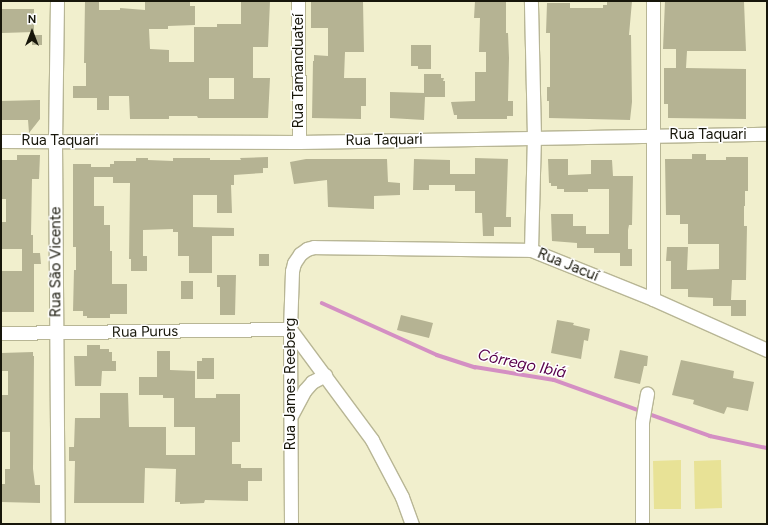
<!DOCTYPE html>
<meta charset="utf-8">
<style>
body{margin:0}
#map{position:relative;width:768px;height:525px;overflow:hidden;background:#f1efcd;font-family:Figtree,sans-serif}
div>[style]{position:absolute}
.green>*{inset:0;background:#e8e296}
.stream>*{height:3.5px;margin:-1.75px;padding:0 1.75px;transform-origin:1.75px;border-radius:1.75px;background:#d48fc3}
.building>*{inset:0;background:#b5b393}
.roads{filter:drop-shadow(1px 0 #b8b695) drop-shadow(-1px 0 #b8b695) drop-shadow(0 1px #b8b695) drop-shadow(0 -1px #b8b695)}
.street>*{height:13px;margin:-6.5px;padding:0 6.5px;transform-origin:6.5px;border-radius:6.5px;background:#fff}
span{translate:-50% -50%;white-space:nowrap;text-align:center;line-height:1.15;-webkit-text-stroke:3px #fff;paint-order:stroke}
.street-label{font-size:15px;color:#17160a}
.water-label{font-size:16px;color:#58014b;font-style:italic}
.frame{position:absolute;inset:0;border:2px solid #17160a;pointer-events:none}
.north{position:absolute;left:12px;top:12px;width:40px;height:40px;-webkit-text-stroke:3px #fff;paint-order:stroke;rotate:0deg;font-size:11px;font-weight:700;line-height:16px;text-align:center;color:#17160a}
.north::after{content:'';display:block;margin:auto;width:14px;height:18px;background:#17160a;clip-path:polygon(50% 0,100% 100%,50% 72%,0 100%)}
</style>
<div id="map">
<div class="green">
<i style="clip-path:polygon(681px 460px,681px 509px,654px 509px,653px 461px)"></i>
<i style="clip-path:polygon(721px 460px,722px 508px,695px 509px,694px 461px)"></i>
</div>
<div class="stream">
<i style="left:322px;top:303px;width:126px;rotate:24.3deg"></i>
<i style="left:437px;top:355px;width:40px;rotate:18deg"></i>
<i style="left:475px;top:367px;width:80px;rotate:9.3deg"></i>
<i style="left:554px;top:380px;width:166px;rotate:19.7deg"></i>
<i style="left:710px;top:436px;width:58px;rotate:11.9deg"></i>
</div>
<div class="building">
<i style="clip-path:polygon(evenodd,85px 1px,99px 1px,99px 10px,120px 10px,120px 8px,145px 10px,145px 1px,190px 1px,190px 6px,195px 6px,195px 25px,168px 26px,168px 29px,149px 29px,150px 49px,169px 50px,169px 62px,194px 62px,194px 27px,217px 27px,217px 24px,241px 24px,241px 1px,270px 1px,268px 47px,253px 47px,253px 78px,270px 78px,268px 118px,198px 118px,197px 116px,169px 116px,169px 119px,130px 119px,129px 96px,109px 96px,109px 110px,97px 110px,97px 98px,73px 98px,73px 86px,86px 86px,86px 63px,84px 63px,85px 1px,209px 78px,234px 78px,234px 99px,209px 99px,209px 78px)"></i>
<i style="clip-path:polygon(311px 1px,363px 1px,364px 52px,345px 52px,344px 78px,366px 78px,366px 106px,361px 106px,361px 119px,312px 118px,313px 61px,314px 61px,314px 55px,328px 56px,328px 28px,311px 28px)"></i>
<i style="clip-path:polygon(475px 1px,506px 1px,506px 33px,508px 33px,509px 58px,508px 101px,513px 101px,513px 116px,507px 116px,507px 119px,457px 119px,457px 115px,454px 115px,451px 102px,475px 101px,475px 72px,486px 72px,486px 52px,479px 52px,480px 18px,474px 18px)"></i>
<i style="clip-path:polygon(607px 1px,632px 1px,629px 35px,631px 35px,632px 102px,630px 120px,549px 118px,549px 101px,547px 101px,547px 87px,550px 87px,550px 33px,546px 33px,547px 3px,570px 3px,570px 8px,603px 8px,603px 5px,607px 5px)"></i>
<i style="clip-path:polygon(665px 1px,744px 2px,746px 51px,687px 51px,686px 68px,746px 69px,746px 119px,668px 118px,668px 104px,664px 104px,664px 68px,676px 68px,676px 49px,663px 49px)"></i>
<i style="clip-path:polygon(2px 9px,34px 9px,34px 32px,2px 33px)"></i>
<i style="clip-path:polygon(32px 35px,42px 35px,42px 45px,32px 45px)"></i>
<i style="clip-path:polygon(411px 45px,431px 45px,431px 69px,418px 69px,418px 66px,411px 66px)"></i>
<i style="clip-path:polygon(424px 74px,441px 74px,441px 78px,444px 78px,443px 81px,445px 81px,445px 97px,425px 97px,424px 120px,390px 118px,390px 92px,424px 93px)"></i>
<i style="clip-path:polygon(40px 100px,40px 119px,29px 133px,28px 120px,2px 120px,1px 101px)"></i>
<i style="clip-path:polygon(692px 154px,706px 154px,706px 160px,726px 160px,726px 157px,748px 157px,748px 191px,745px 191px,745px 206px,744px 206px,744px 226px,747px 226px,746px 280px,732px 280px,731px 300px,746px 300px,746px 316px,731px 316px,731px 306px,713px 306px,713px 298px,688px 297px,688px 289px,671px 289px,671px 261px,666px 261px,667px 247px,688px 247px,687px 270px,719px 269px,719px 244px,688px 244px,688px 224px,680px 224px,680px 215px,666px 215px,665px 159px,692px 159px)"></i>
<i style="clip-path:polygon(17px 155px,40px 155px,39px 179px,32px 179px,31px 235px,33px 235px,33px 253px,40px 253px,41px 264px,34px 264px,34px 312px,1px 312px,1px 271px,22px 271px,22px 249px,1px 249px,1px 222px,6px 222px,6px 199px,1px 199px,1px 160px,17px 160px)"></i>
<i style="clip-path:polygon(268px 157px,268px 168px,263px 168px,263px 173px,234px 175px,234px 185px,231px 185px,232px 213px,217px 213px,217px 195px,193px 195px,193px 227px,234px 228px,234px 236px,212px 236px,212px 273px,189px 273px,189px 256px,178px 256px,178px 232px,173px 232px,173px 229px,143px 230px,143px 256px,147px 256px,147px 271px,131px 271px,131px 259px,129px 259px,130px 183px,113px 183px,113px 177px,94px 177px,94px 206px,104px 206px,104px 225px,110px 225px,110px 251px,112px 251px,112px 284px,127px 284px,127px 314px,110px 314px,110px 318px,87px 318px,87px 316px,83px 316px,83px 311px,73px 311px,74px 270px,76px 270px,76px 247px,73px 247px,73px 164px,91px 164px,91px 167px,110px 167px,110px 164px,114px 164px,114px 161px,136px 161px,136px 158px,148px 158px,148px 160px,173px 161px,173px 158px,210px 158px,210px 160px,241px 160px,240px 158px)"></i>
<i style="clip-path:polygon(475px 158px,508px 159px,506px 217px,511px 217px,511px 227px,494px 227px,494px 236px,483px 236px,482px 213px,475px 213px,475px 191px,455px 191px,455px 185px,429px 185px,429px 190px,413px 190px,414px 159px,450px 160px,450px 174px,475px 174px)"></i>
<i style="clip-path:polygon(306px 159px,387px 159px,388px 182px,400px 183px,400px 195px,374px 196px,374px 209px,328px 207px,327px 180px,294px 184px,290px 162px)"></i>
<i style="clip-path:polygon(548px 159px,568px 159px,568px 175px,591px 174px,591px 160px,612px 160px,613px 176px,633px 176px,632px 225px,629px 225px,628px 230px,628px 249px,632px 249px,632px 266px,620px 266px,620px 253px,594px 253px,594px 248px,577px 248px,577px 243px,552px 241px,551px 214px,573px 214px,573px 226px,586px 226px,586px 234px,609px 234px,609px 189px,588px 189px,588px 192px,564px 192px,564px 189px,557px 189px,557px 186px,551px 186px,551px 183px,549px 183px)"></i>
<i style="clip-path:polygon(259px 254px,269px 254px,269px 266px,259px 266px)"></i>
<i style="clip-path:polygon(217px 275px,236px 275px,235px 315px,220px 315px,220px 287px,217px 287px)"></i>
<i style="clip-path:polygon(181px 281px,193px 281px,193px 299px,181px 299px)"></i>
<i style="clip-path:polygon(401px 315px,433px 323px,429px 338px,397px 330px)"></i>
<i style="clip-path:polygon(557px 320px,574px 323px,573px 325px,590px 329px,588px 341px,584px 340px,581px 359px,551px 353px)"></i>
<i style="clip-path:polygon(87px 345px,100px 345px,100px 349px,109px 349px,109px 352px,112px 352px,112px 361px,116px 361px,116px 371px,102px 371px,101px 386px,75px 386px,74px 356px,87px 356px)"></i>
<i style="clip-path:polygon(620px 350px,648px 356px,647px 366px,644px 366px,640px 384px,614px 378px)"></i>
<i style="clip-path:polygon(157px 351px,170px 351px,170px 370px,195px 371px,195px 398px,216px 398px,216px 394px,240px 394px,240px 442px,232px 442px,232px 464px,241px 464px,241px 468px,262px 468px,262px 481px,248px 481px,248px 501px,205px 500px,204px 503px,180px 504px,180px 502px,175px 502px,176px 469px,145px 468px,144px 503px,74px 503px,75px 461px,69px 461px,69px 447px,74px 447px,75px 418px,100px 418px,100px 393px,128px 393px,129px 427px,166px 427px,166px 455px,195px 455px,195px 427px,174px 427px,174px 398px,163px 398px,163px 395px,139px 395px,139px 377px,157px 377px)"></i>
<i style="clip-path:polygon(33px 352px,33px 356px,34px 356px,33px 469px,35px 485px,40px 485px,40px 503px,1px 502px,1px 484px,5px 484px,5px 469px,10px 469px,10px 432px,1px 432px,1px 395px,8px 395px,8px 371px,1px 371px,1px 353px)"></i>
<i style="clip-path:polygon(202px 358px,214px 358px,214px 379px,197px 379px,197px 361px,202px 361px)"></i>
<i style="clip-path:polygon(681px 360px,734px 371px,733px 378px,754px 382px,748px 411px,727px 407px,724px 414px,693px 404px,694px 400px,672px 395px)"></i>
</div>
<div class="roads">
<div class="street">
<i style="left:57px;top:1px;width:140px;rotate:90.8deg"></i>
<i style="left:55px;top:141px;width:383px;rotate:89.6deg"></i>
<i style="left:298px;top:1px;width:141px;rotate:89.6deg"></i>
<i style="left:1px;top:141px;width:298px;rotate:0.2deg"></i>
<i style="left:299px;top:142px;width:468px;rotate:-1deg"></i>
<i style="left:531px;top:250px;width:113px;rotate:-88.5deg"></i>
<i style="left:534px;top:137px;width:136px;rotate:-91.3deg"></i>
<i style="left:653px;top:299px;width:298px;rotate:-90deg"></i>
<i style="left:290px;top:329px;width:138px;rotate:53.5deg"></i>
<i style="left:372px;top:440px;width:64px;rotate:62.2deg"></i>
<i style="left:402px;top:497px;width:29px;rotate:70deg"></i>
<i style="left:1px;top:333px;width:289px;rotate:-0.8deg"></i>
<i style="left:292px;top:414px;width:27px;rotate:-62deg"></i>
<i style="left:305px;top:390px;width:11px;rotate:-49deg"></i>
<i style="left:312px;top:382px;width:15px;rotate:-28deg"></i>
<i style="left:291px;top:524px;width:195px;rotate:-90.3deg"></i>
<i style="left:290px;top:329px;width:58px;rotate:-88deg"></i>
<i style="left:292px;top:271px;width:8px;rotate:-76deg"></i>
<i style="left:294px;top:263px;width:11px;rotate:-56deg"></i>
<i style="left:300px;top:254px;width:9px;rotate:-36deg"></i>
<i style="left:307px;top:249px;width:7px;rotate:-16deg"></i>
<i style="left:314px;top:247px;width:217px;rotate:0.8deg"></i>
<i style="left:531px;top:250px;width:131px;rotate:21.9deg"></i>
<i style="left:653px;top:299px;width:125px;rotate:24.1deg"></i>
<i style="left:642px;top:524px;width:102px;rotate:-90deg"></i>
<i style="left:642px;top:422px;width:29px;rotate:-80deg"></i>
</div>
</div>
<div class="street-label">
<span style="left:299px;top:71px;rotate:-90deg">Rua Tamanduateí</span>
<span style="left:708px;top:135px">Rua Taquari</span>
<span style="left:384px;top:140px;rotate:-1deg">Rua Taquari</span>
<span style="left:60px;top:141px">Rua Taquari</span>
<span style="left:56px;top:262px;rotate:-90deg">Rua São Vicente</span>
<span style="left:568px;top:265px;rotate:22deg">Rua Jacuí</span>
<span style="left:145px;top:332px;rotate:-1deg">Rua Purus</span>
<span style="left:291px;top:384px;rotate:-90deg">Rua James Reeberg</span>
</div>
<div class="water-label">
<span style="left:522px;top:364px;rotate:12deg">Córrego Ibiá</span>
</div>
<div class="frame"></div>
<div class="north">N</div>
</div>
